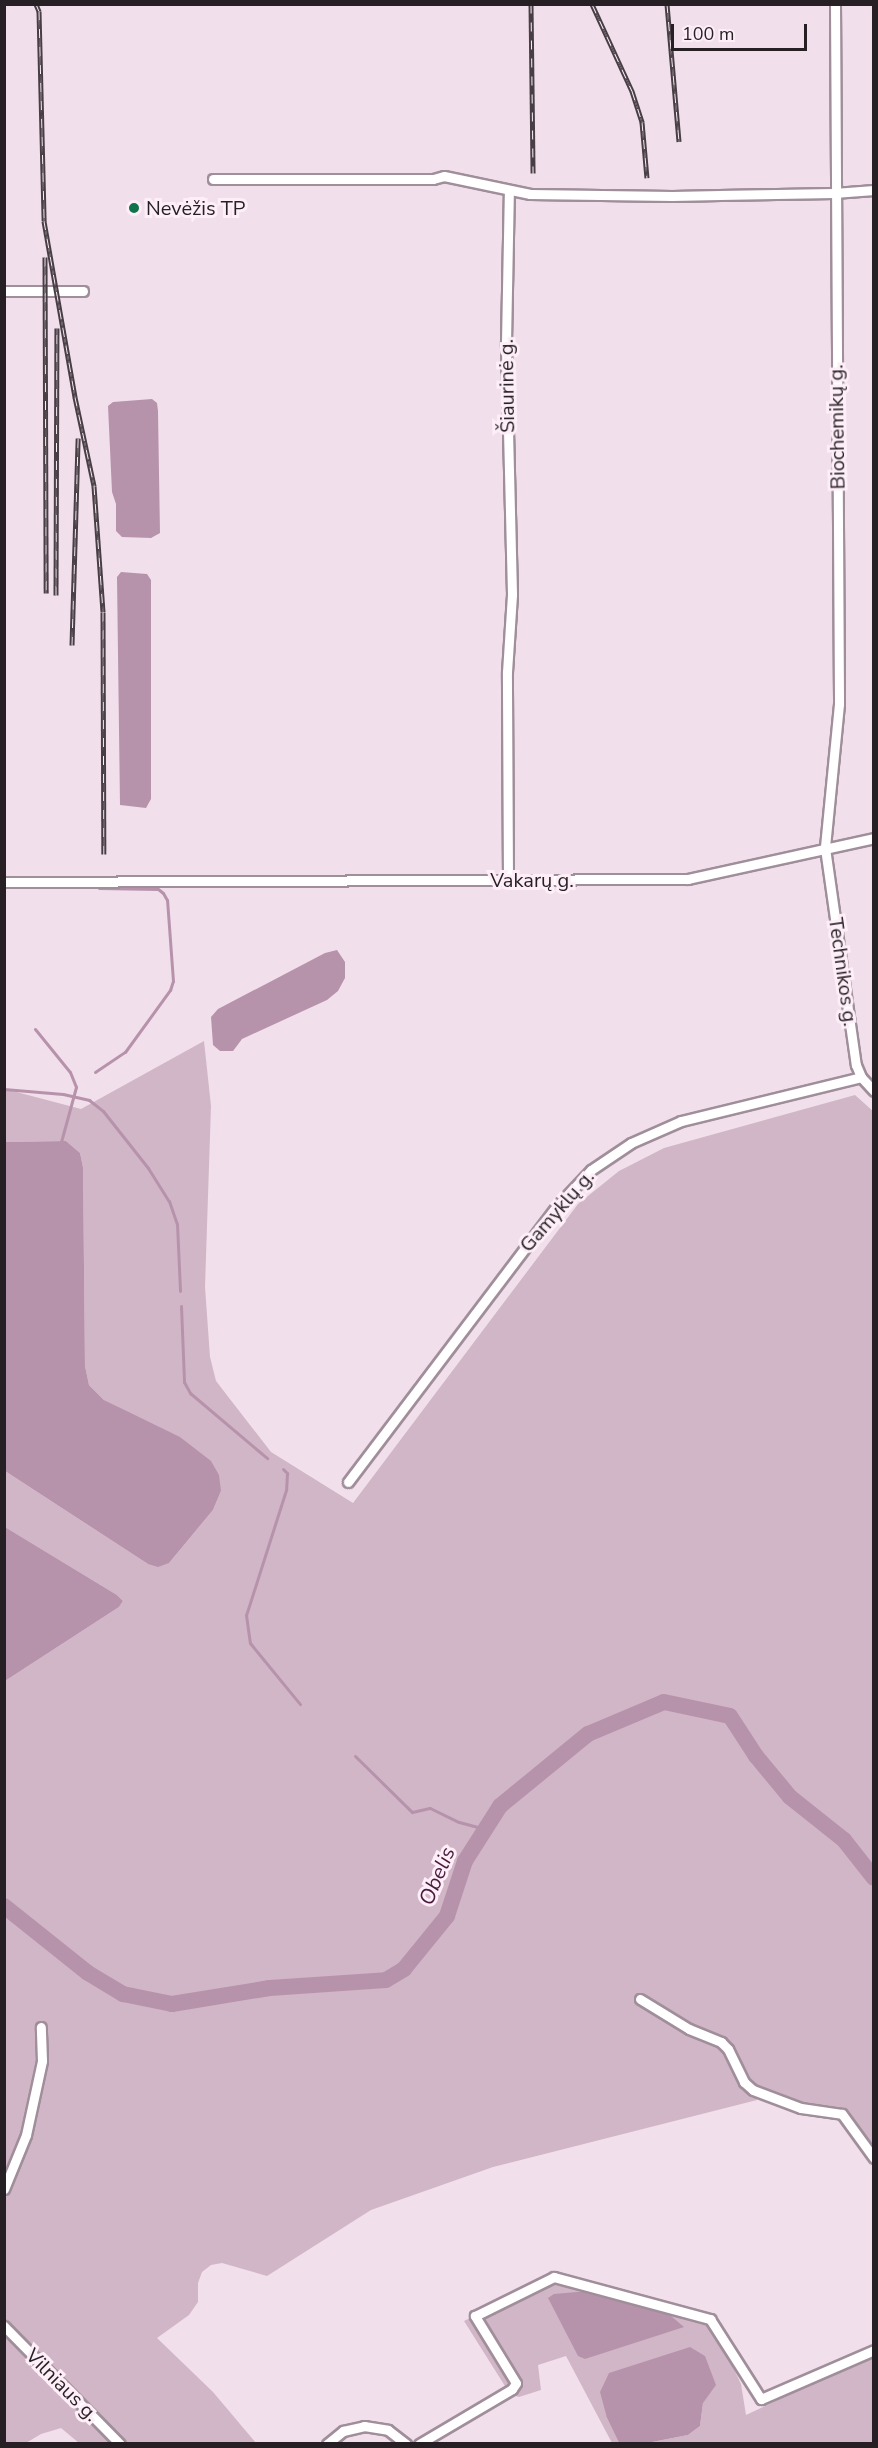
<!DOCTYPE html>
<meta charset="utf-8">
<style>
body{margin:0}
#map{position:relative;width:878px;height:2448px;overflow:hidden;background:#f2dfec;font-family:"Nunito Sans",sans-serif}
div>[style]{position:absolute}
.green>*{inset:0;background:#d1b6c7}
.water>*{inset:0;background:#b793ab}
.stream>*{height:3px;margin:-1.5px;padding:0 1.5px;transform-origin:1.5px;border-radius:1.5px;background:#b793ab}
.river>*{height:16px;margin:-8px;padding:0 8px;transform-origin:8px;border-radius:8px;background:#b793ab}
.roads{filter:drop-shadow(2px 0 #a08e9a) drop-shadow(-2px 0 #a08e9a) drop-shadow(0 2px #a08e9a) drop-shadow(0 -2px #a08e9a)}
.street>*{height:9px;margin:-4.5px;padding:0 4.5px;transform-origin:4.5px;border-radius:4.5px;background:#fff}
.rail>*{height:5px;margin-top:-2.5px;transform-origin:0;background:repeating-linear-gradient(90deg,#fdeef8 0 9px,#483f45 0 18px);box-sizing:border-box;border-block:2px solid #483f45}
.dots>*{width:16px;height:16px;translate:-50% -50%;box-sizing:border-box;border:3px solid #fdeef8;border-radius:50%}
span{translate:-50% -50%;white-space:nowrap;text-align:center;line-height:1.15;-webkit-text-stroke:6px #fdeef8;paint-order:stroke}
.poi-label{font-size:20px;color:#261f23}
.left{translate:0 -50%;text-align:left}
.street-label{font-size:20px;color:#261f23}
.water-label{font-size:21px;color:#471a3b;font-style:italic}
.frame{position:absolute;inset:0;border:6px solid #261f23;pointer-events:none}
.scale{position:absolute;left:671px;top:24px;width:136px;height:27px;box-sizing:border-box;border:3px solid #261f23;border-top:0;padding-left:8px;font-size:18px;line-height:21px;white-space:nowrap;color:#261f23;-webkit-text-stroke:4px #fdeef8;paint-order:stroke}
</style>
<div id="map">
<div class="green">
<i style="clip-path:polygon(204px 1041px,211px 1106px,205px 1287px,210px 1357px,216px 1381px,271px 1452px,353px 1503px,578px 1204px,619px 1171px,664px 1148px,855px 1095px,874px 1112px,873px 2158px,847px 2118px,754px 2091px,757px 2100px,493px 2167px,371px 2210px,267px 2276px,222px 2263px,211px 2265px,202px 2272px,198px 2283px,198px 2302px,189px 2315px,157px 2338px,213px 2392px,256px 2443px,79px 2443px,61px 2428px,41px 2434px,26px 2443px,5px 2443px,5px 1681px,119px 1607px,123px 1601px,117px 1595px,5px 1527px,5px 1471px,148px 1564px,169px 1563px,213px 1510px,221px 1491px,134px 1416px,104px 1400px,89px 1385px,85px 1366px,83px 1167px,80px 1153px,66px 1141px,5px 1142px,5px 1089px,81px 1109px)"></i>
<i style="clip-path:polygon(554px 2277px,710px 2319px,741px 2384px,746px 2415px,873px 2355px,873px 2443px,647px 2443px,688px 2435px,700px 2426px,703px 2403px,607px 2418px,619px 2443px,612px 2443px,566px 2356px,538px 2365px,541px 2390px,519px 2397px,510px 2394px,464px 2321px)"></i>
</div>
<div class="water">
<i style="clip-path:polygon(152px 399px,157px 403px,158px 411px,160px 533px,151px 538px,122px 537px,116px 531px,116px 504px,112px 492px,108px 406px,113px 402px)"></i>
<i style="clip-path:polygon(121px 572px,147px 574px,151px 580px,151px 799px,146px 808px,120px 805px,117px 577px)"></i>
<i style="clip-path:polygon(337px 950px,345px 962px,345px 978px,338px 991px,327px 1000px,242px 1039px,233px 1051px,220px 1051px,213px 1045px,211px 1017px,218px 1009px,325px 953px)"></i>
<i style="clip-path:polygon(66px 1141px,80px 1153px,83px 1167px,85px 1366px,89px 1385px,104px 1400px,180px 1437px,211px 1461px,219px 1475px,221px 1491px,213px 1510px,169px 1563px,158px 1567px,148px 1564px,5px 1471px,5px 1142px)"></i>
<i style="clip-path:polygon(5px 1527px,117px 1595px,123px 1601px,119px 1607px,5px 1681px)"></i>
<i style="clip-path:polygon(588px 2291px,671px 2316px,684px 2327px,585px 2359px,578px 2356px,548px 2298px,554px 2294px)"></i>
<i style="clip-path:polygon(690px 2347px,705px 2356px,716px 2385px,703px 2403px,700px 2426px,688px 2435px,647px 2443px,619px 2443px,607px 2418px,600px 2392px,609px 2373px)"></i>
</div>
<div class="stream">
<i style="left:35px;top:1029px;width:55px;rotate:50.9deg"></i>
<i style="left:70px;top:1072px;width:16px;rotate:68deg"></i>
<i style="left:76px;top:1087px;width:57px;rotate:105.3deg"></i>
<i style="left:95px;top:1072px;width:36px;rotate:-34deg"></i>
<i style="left:125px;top:1052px;width:77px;rotate:-54deg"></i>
<i style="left:170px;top:990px;width:9px;rotate:-72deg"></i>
<i style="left:173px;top:981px;width:81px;rotate:-94.2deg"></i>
<i style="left:167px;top:900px;width:8px;rotate:-120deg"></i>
<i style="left:163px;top:893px;width:6px;rotate:-141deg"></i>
<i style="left:158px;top:889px;width:59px;rotate:-179deg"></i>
<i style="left:4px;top:1089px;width:59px;rotate:4.8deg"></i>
<i style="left:63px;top:1094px;width:27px;rotate:13deg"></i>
<i style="left:89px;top:1100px;width:18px;rotate:38deg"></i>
<i style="left:103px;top:1111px;width:73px;rotate:51.7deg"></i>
<i style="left:148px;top:1168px;width:39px;rotate:58deg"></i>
<i style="left:169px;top:1201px;width:24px;rotate:71deg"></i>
<i style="left:177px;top:1224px;width:67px;rotate:87.4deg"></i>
<i style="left:181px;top:1306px;width:76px;rotate:87.7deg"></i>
<i style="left:184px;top:1382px;width:13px;rotate:61deg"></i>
<i style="left:190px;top:1393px;width:101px;rotate:40.2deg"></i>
<i style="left:283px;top:1469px;width:6px;rotate:45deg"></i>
<i style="left:287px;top:1473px;width:17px;rotate:93deg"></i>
<i style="left:286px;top:1490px;width:131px;rotate:107.7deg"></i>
<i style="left:246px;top:1615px;width:28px;rotate:82deg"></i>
<i style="left:250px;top:1643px;width:79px;rotate:50.7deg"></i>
<i style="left:355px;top:1756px;width:80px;rotate:44.5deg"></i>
<i style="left:412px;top:1812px;width:18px;rotate:-13deg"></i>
<i style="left:430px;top:1808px;width:32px;rotate:26deg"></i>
<i style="left:459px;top:1822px;width:27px;rotate:15deg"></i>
</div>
<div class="river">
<i style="left:4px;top:1906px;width:107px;rotate:38.6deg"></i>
<i style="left:88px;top:1973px;width:41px;rotate:31deg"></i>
<i style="left:123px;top:1994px;width:50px;rotate:11.5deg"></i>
<i style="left:172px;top:2004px;width:99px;rotate:-9.3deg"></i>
<i style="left:270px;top:1988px;width:116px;rotate:-3.9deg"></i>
<i style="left:386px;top:1980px;width:21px;rotate:-31deg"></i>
<i style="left:404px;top:1969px;width:68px;rotate:-50.9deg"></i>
<i style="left:447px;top:1916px;width:58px;rotate:-71.9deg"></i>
<i style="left:465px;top:1861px;width:65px;rotate:-57.5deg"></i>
<i style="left:500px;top:1806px;width:114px;rotate:-39.3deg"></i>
<i style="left:588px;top:1734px;width:82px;rotate:-22.8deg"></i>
<i style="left:664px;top:1702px;width:67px;rotate:12deg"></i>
<i style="left:730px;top:1716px;width:48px;rotate:57deg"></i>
<i style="left:756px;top:1756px;width:53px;rotate:50.3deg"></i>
<i style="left:790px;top:1797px;width:69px;rotate:38.5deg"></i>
<i style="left:844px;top:1840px;width:48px;rotate:51.7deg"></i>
</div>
<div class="roads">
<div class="street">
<i style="left:835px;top:4px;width:700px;rotate:89.67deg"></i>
<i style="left:839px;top:704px;width:145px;rotate:95.6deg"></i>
<i style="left:825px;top:848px;width:219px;rotate:81.9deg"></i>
<i style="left:856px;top:1065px;width:13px;rotate:67deg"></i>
<i style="left:861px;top:1077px;width:19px;rotate:47deg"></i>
<i style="left:213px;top:179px;width:220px"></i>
<i style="left:433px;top:179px;width:11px;rotate:-15deg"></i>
<i style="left:444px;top:176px;width:88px;rotate:11.8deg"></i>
<i style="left:530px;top:194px;width:142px;rotate:0.8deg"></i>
<i style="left:672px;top:196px;width:162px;rotate:-1.1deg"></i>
<i style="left:834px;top:193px;width:40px;rotate:-4.3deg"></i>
<i style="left:4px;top:291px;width:79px"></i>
<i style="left:508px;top:880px;width:208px;rotate:-90.3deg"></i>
<i style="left:507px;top:672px;width:78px;rotate:-86.3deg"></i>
<i style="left:512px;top:594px;width:252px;rotate:-91.4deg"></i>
<i style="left:506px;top:342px;width:152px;rotate:-88.9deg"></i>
<i style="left:4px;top:882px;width:684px;rotate:-0.25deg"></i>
<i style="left:688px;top:879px;width:190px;rotate:-12.4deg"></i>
<i style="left:348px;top:1482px;width:346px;rotate:-52.9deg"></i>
<i style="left:557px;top:1206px;width:50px;rotate:-46.6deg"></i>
<i style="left:591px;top:1170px;width:48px;rotate:-34deg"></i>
<i style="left:631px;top:1143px;width:55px;rotate:-23.7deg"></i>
<i style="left:681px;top:1121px;width:185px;rotate:-13.7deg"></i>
<i style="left:640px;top:1999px;width:57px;rotate:31.5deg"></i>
<i style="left:689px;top:2029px;width:35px;rotate:22deg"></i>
<i style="left:721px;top:2042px;width:10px;rotate:45deg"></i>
<i style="left:728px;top:2049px;width:37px;rotate:64deg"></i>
<i style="left:744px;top:2082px;width:12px;rotate:42deg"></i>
<i style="left:753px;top:2090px;width:51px;rotate:20.6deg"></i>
<i style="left:801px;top:2108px;width:41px;rotate:8.3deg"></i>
<i style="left:842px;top:2114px;width:54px;rotate:54deg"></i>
<i style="left:4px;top:2189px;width:58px;rotate:-67.8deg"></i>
<i style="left:26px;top:2135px;width:76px;rotate:-77.8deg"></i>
<i style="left:42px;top:2061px;width:34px;rotate:-92deg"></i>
<i style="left:4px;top:2326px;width:165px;rotate:45.5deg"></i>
<i style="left:327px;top:2444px;width:21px;rotate:-39deg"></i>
<i style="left:343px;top:2431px;width:22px;rotate:-13deg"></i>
<i style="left:364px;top:2426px;width:24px;rotate:9deg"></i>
<i style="left:388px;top:2430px;width:23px;rotate:38deg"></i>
<i style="left:419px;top:2444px;width:108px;rotate:-30.6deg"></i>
<i style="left:512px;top:2389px;width:7px;rotate:-56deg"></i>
<i style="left:516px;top:2383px;width:79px;rotate:-121.5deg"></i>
<i style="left:475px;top:2316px;width:88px;rotate:-26.3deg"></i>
<i style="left:554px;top:2277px;width:162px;rotate:15.1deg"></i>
<i style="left:710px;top:2319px;width:95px;rotate:57.5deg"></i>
<i style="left:761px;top:2399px;width:123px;rotate:-23.4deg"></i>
</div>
</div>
<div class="rail">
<i style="left:36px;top:4px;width:8px;rotate:67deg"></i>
<i style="left:39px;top:11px;width:210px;rotate:88.6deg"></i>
<i style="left:44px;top:221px;width:179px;rotate:80deg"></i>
<i style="left:75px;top:397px;width:91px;rotate:77.9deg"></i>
<i style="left:94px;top:486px;width:126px;rotate:85.9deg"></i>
<i style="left:103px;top:612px;width:242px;rotate:89.8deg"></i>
<i style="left:531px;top:4px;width:169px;rotate:89.3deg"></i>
<i style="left:592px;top:4px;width:96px;rotate:65.3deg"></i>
<i style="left:632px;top:91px;width:33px;rotate:72deg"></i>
<i style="left:642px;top:122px;width:56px;rotate:84.9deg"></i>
<i style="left:667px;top:4px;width:138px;rotate:85deg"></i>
<i style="left:45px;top:257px;width:336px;rotate:89.8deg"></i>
<i style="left:56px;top:595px;width:267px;rotate:-89.8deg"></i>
<i style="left:72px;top:645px;width:207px;rotate:-88.3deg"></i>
</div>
<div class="dots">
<i style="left:134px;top:208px;background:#107349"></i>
</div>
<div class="poi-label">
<span class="left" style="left:146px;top:208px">Nevėžis TP</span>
</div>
<div class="street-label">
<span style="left:507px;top:386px;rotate:-91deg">Šiaurinė g.</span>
<span style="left:837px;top:427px;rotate:-91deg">Biochemikų g.</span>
<span style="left:532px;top:880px">Vakarų g.</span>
<span style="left:843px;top:972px;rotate:82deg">Technikos g.</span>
<span style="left:557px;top:1211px;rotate:-49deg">Gamyklų g.</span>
<span style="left:62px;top:2385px;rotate:45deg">Vilniaus g.</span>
</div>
<div class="water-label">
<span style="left:437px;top:1876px;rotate:-67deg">Obelis</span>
</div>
<div class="frame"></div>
<div class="scale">100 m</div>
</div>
